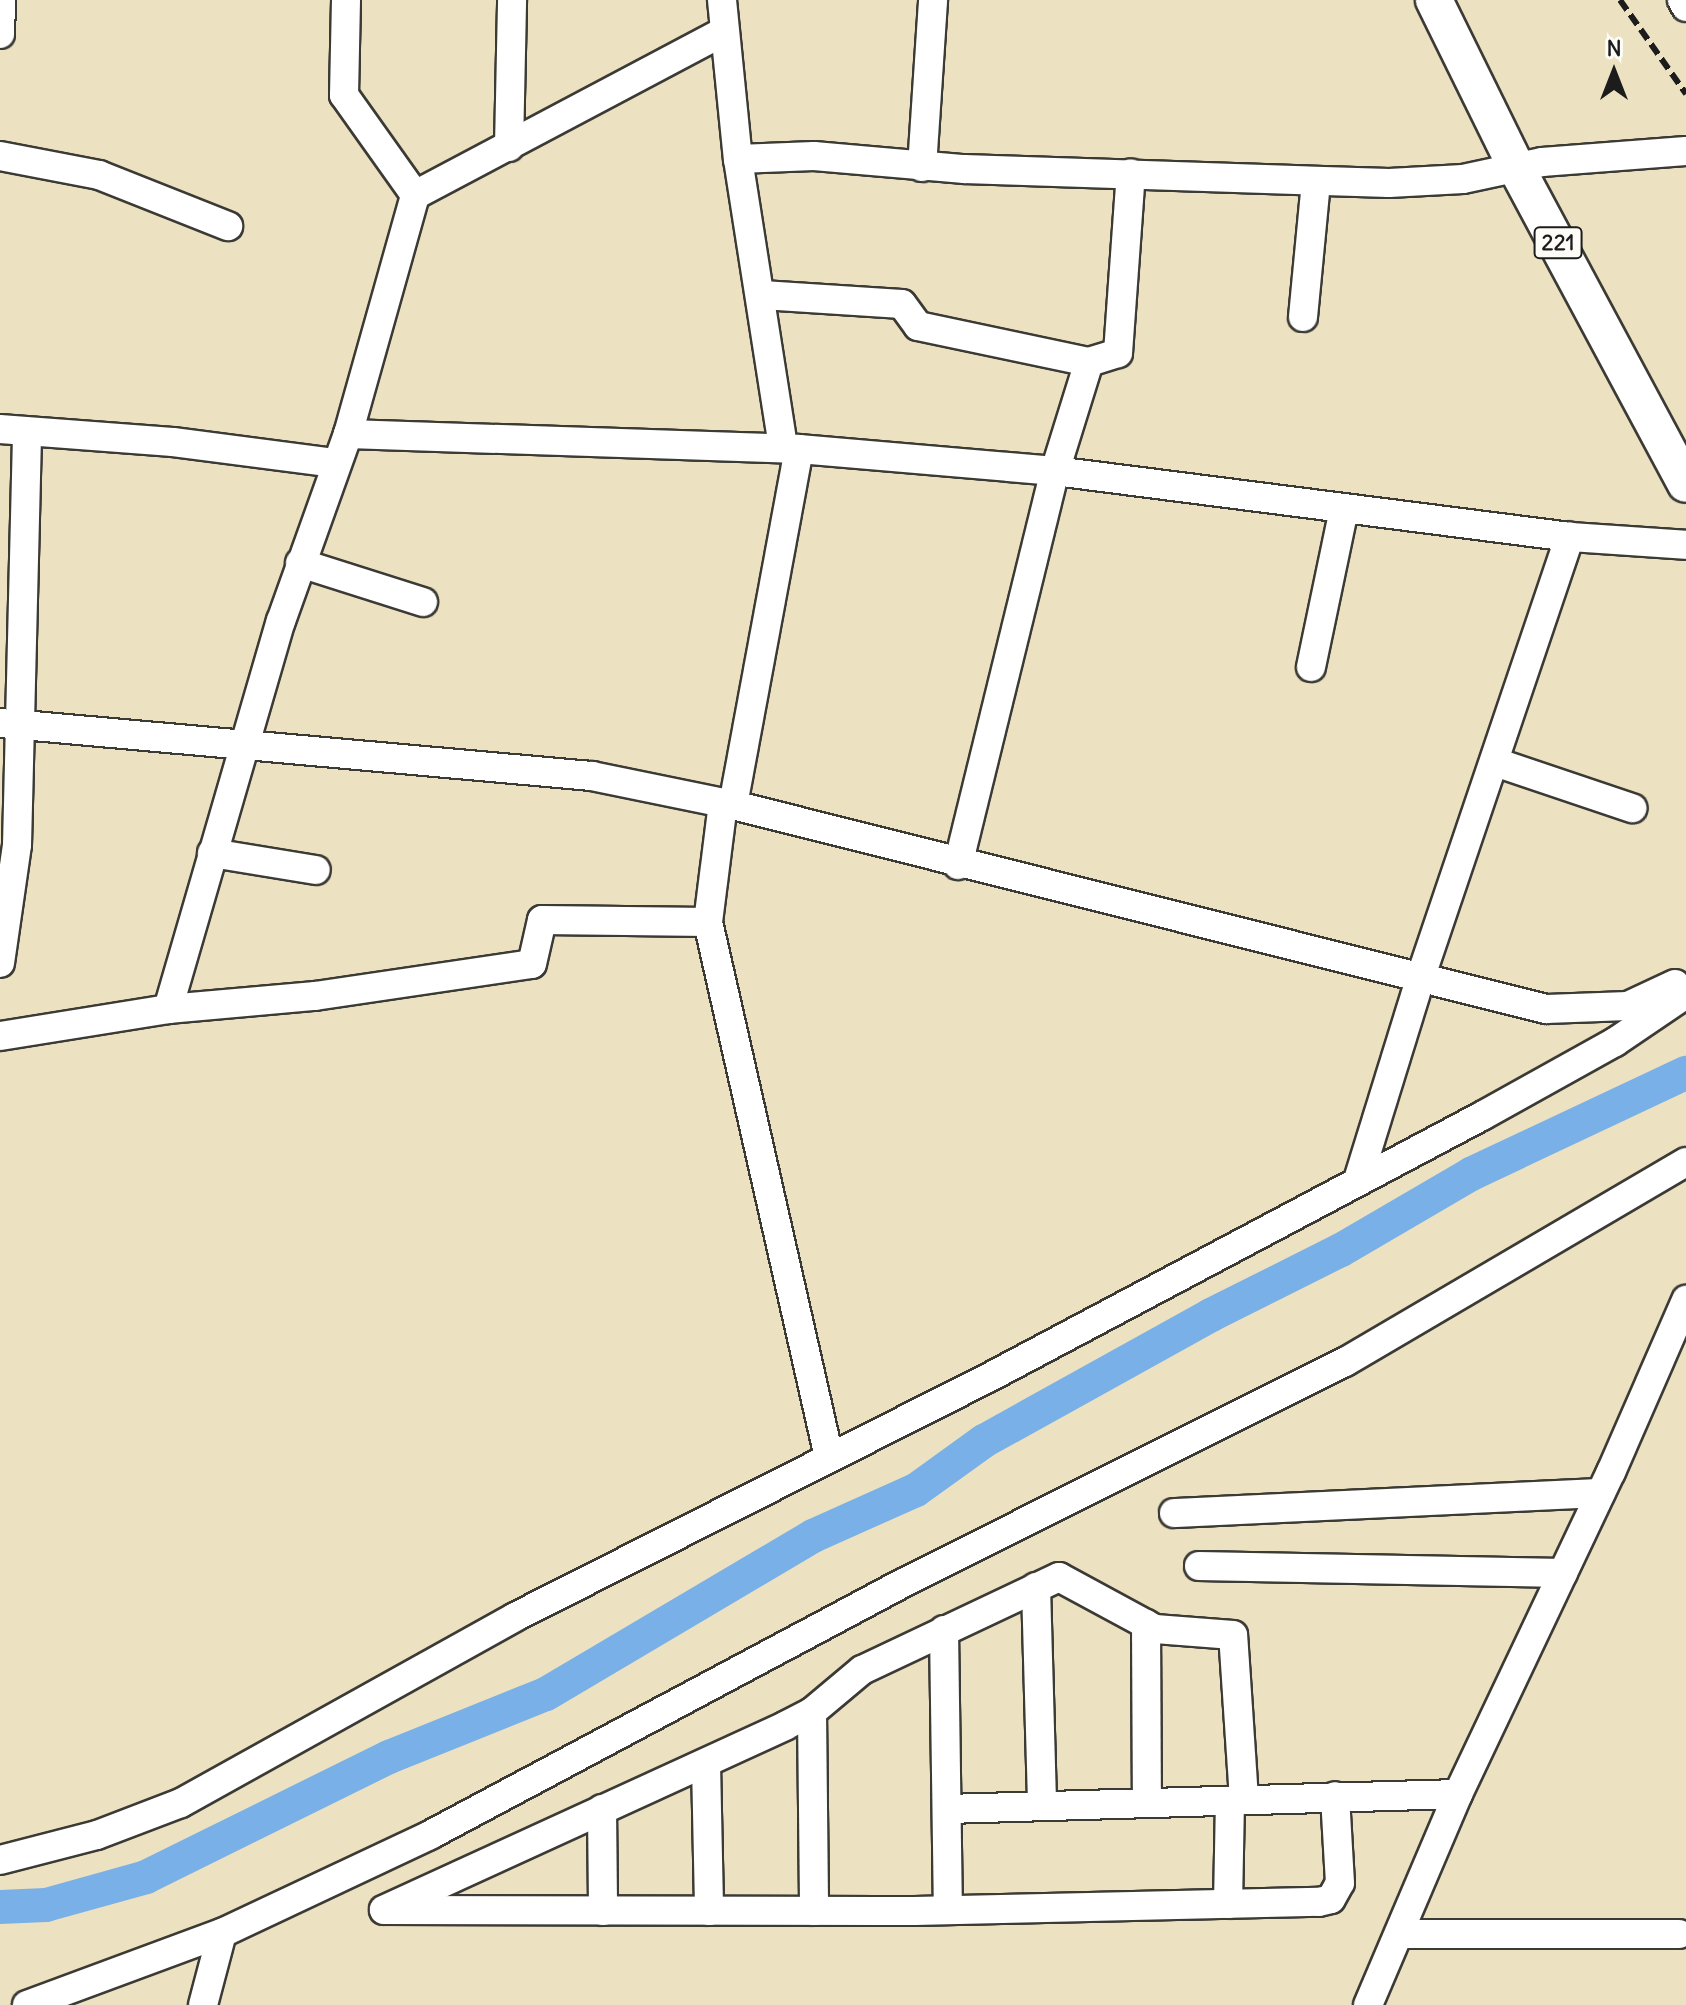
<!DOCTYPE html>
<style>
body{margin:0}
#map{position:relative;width:1686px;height:2005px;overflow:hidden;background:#ece1c0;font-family:Delius,sans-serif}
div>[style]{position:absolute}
.river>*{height:34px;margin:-17px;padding:0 17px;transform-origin:17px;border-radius:17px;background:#78b0e7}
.roads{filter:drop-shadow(2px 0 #3b3a35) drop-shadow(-2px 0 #3b3a35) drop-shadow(0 2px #3b3a35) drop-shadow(0 -2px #3b3a35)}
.minor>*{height:28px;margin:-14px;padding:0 14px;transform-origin:14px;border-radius:14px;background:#fff}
.major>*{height:36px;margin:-18px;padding:0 18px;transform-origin:18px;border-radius:18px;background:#fff}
.rail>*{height:6px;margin-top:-3px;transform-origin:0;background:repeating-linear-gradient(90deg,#1c1c1c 0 12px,transparent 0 18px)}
span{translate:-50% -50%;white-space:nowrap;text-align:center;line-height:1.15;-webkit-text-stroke:6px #fdfcf7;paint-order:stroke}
.shield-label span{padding:2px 6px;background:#fdfcf7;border:2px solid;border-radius:6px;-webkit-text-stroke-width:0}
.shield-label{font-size:22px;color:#1c1c1c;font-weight:700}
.north{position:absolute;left:1574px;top:32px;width:80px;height:80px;-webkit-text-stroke:6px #fdfcf7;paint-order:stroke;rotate:0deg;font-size:22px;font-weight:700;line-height:32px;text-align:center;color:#1c1c1c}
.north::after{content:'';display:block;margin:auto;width:28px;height:36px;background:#1c1c1c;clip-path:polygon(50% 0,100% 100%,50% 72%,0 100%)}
</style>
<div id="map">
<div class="river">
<i style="left:0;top:1907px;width:46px;rotate:-2.5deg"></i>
<i style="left:46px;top:1905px;width:104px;rotate:-15.6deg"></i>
<i style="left:146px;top:1877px;width:271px;rotate:-26.3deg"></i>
<i style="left:389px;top:1757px;width:169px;rotate:-21.9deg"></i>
<i style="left:546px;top:1694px;width:310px;rotate:-30.6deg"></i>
<i style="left:813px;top:1536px;width:113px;rotate:-24.1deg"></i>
<i style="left:916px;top:1490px;width:84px;rotate:-35.8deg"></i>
<i style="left:984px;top:1441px;width:260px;rotate:-29deg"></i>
<i style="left:1211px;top:1315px;width:145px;rotate:-26.6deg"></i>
<i style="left:1341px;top:1250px;width:151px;rotate:-30.3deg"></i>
<i style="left:1471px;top:1174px;width:238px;rotate:-25.2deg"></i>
</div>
<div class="roads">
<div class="minor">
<i style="left:346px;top:0;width:95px;rotate:91.2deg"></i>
<i style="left:344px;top:95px;width:123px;rotate:54.6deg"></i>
<i style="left:722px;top:0;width:160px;rotate:84.3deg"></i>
<i style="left:738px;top:159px;width:292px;rotate:81.1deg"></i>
<i style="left:1682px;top:0;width:8px;rotate:60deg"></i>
<i style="left:0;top:34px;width:34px;rotate:-88deg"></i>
<i style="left:509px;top:147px;width:147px;rotate:-88.8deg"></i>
<i style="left:0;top:156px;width:101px;rotate:10.9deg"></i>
<i style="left:99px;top:175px;width:139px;rotate:21.6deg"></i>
<i style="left:738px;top:159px;width:76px;rotate:-2.3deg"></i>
<i style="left:814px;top:156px;width:151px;rotate:5deg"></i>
<i style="left:964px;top:169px;width:425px;rotate:1.9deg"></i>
<i style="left:1389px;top:183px;width:74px;rotate:-3.1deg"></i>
<i style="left:1463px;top:179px;width:81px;rotate:-12.1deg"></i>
<i style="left:1542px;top:162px;width:144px;rotate:-4.4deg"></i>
<i style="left:922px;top:167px;width:167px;rotate:-86.2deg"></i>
<i style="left:762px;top:295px;width:140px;rotate:3.7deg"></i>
<i style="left:902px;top:304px;width:27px;rotate:54deg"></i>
<i style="left:918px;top:326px;width:175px;rotate:11.9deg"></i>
<i style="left:1303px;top:317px;width:135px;rotate:-84.5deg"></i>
<i style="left:0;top:429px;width:173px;rotate:4.3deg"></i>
<i style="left:173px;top:442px;width:162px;rotate:7.4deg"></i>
<i style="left:348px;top:434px;width:451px;rotate:1.9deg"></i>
<i style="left:799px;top:449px;width:257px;rotate:4.9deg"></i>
<i style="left:1055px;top:471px;width:519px;rotate:7.3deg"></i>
<i style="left:1570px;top:537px;width:116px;rotate:3.9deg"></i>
<i style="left:300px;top:563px;width:129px;rotate:17.6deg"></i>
<i style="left:1311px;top:667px;width:161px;rotate:-78.2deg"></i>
<i style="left:0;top:723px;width:594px;rotate:5.12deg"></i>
<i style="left:592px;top:776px;width:144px;rotate:11.6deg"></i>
<i style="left:733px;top:805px;width:838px;rotate:14.09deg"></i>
<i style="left:1546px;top:1009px;width:82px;rotate:-2.1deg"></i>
<i style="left:1628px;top:1006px;width:52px;rotate:-25.1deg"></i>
<i style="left:1495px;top:762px;width:145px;rotate:18.6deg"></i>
<i style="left:733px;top:805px;width:362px;rotate:-79.5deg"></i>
<i style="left:212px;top:853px;width:105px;rotate:9.3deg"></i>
<i style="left:958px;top:865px;width:406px;rotate:-76.2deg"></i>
<i style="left:1055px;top:471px;width:114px;rotate:-72.7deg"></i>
<i style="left:1089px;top:362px;width:30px;rotate:-17deg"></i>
<i style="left:1118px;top:353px;width:180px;rotate:-85.9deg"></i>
<i style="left:708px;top:922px;width:120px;rotate:-82.8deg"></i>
<i style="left:0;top:963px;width:119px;rotate:-81.8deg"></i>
<i style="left:17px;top:845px;width:413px;rotate:-88.6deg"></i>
<i style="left:168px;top:1009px;width:148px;rotate:-5.1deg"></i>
<i style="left:315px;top:996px;width:219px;rotate:-8.4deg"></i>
<i style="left:532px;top:964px;width:45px;rotate:-77.2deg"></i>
<i style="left:542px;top:920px;width:166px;rotate:0.7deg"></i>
<i style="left:708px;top:922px;width:549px;rotate:77.26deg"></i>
<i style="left:0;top:1036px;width:170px;rotate:-9.1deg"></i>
<i style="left:168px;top:1009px;width:404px;rotate:-73.8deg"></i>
<i style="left:281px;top:621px;width:199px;rotate:-70.3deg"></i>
<i style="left:348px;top:434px;width:248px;rotate:-74.3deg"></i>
<i style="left:415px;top:195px;width:348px;rotate:-27.9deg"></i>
<i style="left:1358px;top:1180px;width:214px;rotate:-72.8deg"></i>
<i style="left:1421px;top:976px;width:464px;rotate:-71.3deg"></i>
<i style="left:1174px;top:1513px;width:427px;rotate:-2.7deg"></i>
<i style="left:1199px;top:1566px;width:364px;rotate:1.1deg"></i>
<i style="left:1036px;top:1587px;width:219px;rotate:88.4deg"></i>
<i style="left:1146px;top:1624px;width:179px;rotate:89.7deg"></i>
<i style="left:944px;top:1630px;width:280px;rotate:89.2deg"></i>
<i style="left:812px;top:1712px;width:199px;rotate:89.4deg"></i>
<i style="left:706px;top:1763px;width:148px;rotate:88.8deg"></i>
<i style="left:1244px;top:1799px;width:164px;rotate:-93.8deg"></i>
<i style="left:1233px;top:1635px;width:78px;rotate:-175.6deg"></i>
<i style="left:1155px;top:1629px;width:109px;rotate:-151.6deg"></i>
<i style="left:1059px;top:1577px;width:218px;rotate:154.7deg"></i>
<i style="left:862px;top:1670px;width:65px;rotate:140deg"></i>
<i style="left:812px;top:1712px;width:30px;rotate:153deg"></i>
<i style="left:785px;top:1726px;width:441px;rotate:155.4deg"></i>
<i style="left:384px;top:1910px;width:530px;rotate:0.11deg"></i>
<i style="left:914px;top:1911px;width:405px;rotate:-1.3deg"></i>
<i style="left:1319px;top:1902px;width:12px;rotate:-14deg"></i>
<i style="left:1331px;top:1899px;width:18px;rotate:-61deg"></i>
<i style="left:1340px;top:1883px;width:87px;rotate:-93.3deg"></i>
<i style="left:602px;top:1809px;width:102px;rotate:89.4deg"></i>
<i style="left:947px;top:1809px;width:511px;rotate:-1.68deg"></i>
<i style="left:0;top:1860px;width:100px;rotate:-14.5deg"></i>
<i style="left:97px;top:1835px;width:90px;rotate:-20.9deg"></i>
<i style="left:181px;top:1803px;width:382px;rotate:-29.1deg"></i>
<i style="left:515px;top:1617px;width:532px;rotate:-26.81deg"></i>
<i style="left:990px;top:1377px;width:557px;rotate:-27.95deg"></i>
<i style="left:1482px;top:1116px;width:152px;rotate:-29.1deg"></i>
<i style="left:1615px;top:1042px;width:86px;rotate:-34.1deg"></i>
<i style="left:1228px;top:1904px;width:103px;rotate:-88.9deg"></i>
<i style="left:1399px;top:1934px;width:280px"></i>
<i style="left:27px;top:2005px;width:208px;rotate:-20.3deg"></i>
<i style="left:222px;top:1933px;width:230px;rotate:-25.2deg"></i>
<i style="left:430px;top:1835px;width:534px;rotate:-28.05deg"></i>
<i style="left:901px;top:1584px;width:496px;rotate:-26.6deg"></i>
<i style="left:1345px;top:1362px;width:395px;rotate:-30.4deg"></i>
<i style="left:203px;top:2005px;width:74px;rotate:-75.2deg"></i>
<i style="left:1368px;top:2005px;width:229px;rotate:-66.9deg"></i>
<i style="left:1458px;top:1794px;width:357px;rotate:-64.6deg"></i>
<i style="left:1611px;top:1472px;width:188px;rotate:-66.4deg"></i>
</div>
<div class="major">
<i style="left:1434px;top:0;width:188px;rotate:63.8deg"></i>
<i style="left:1517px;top:169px;width:357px;rotate:61.8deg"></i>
</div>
</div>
<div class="rail">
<i style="left:1620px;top:0;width:115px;rotate:54.9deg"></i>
</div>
<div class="shield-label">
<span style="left:1558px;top:243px">221</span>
</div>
<div class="north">N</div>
</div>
